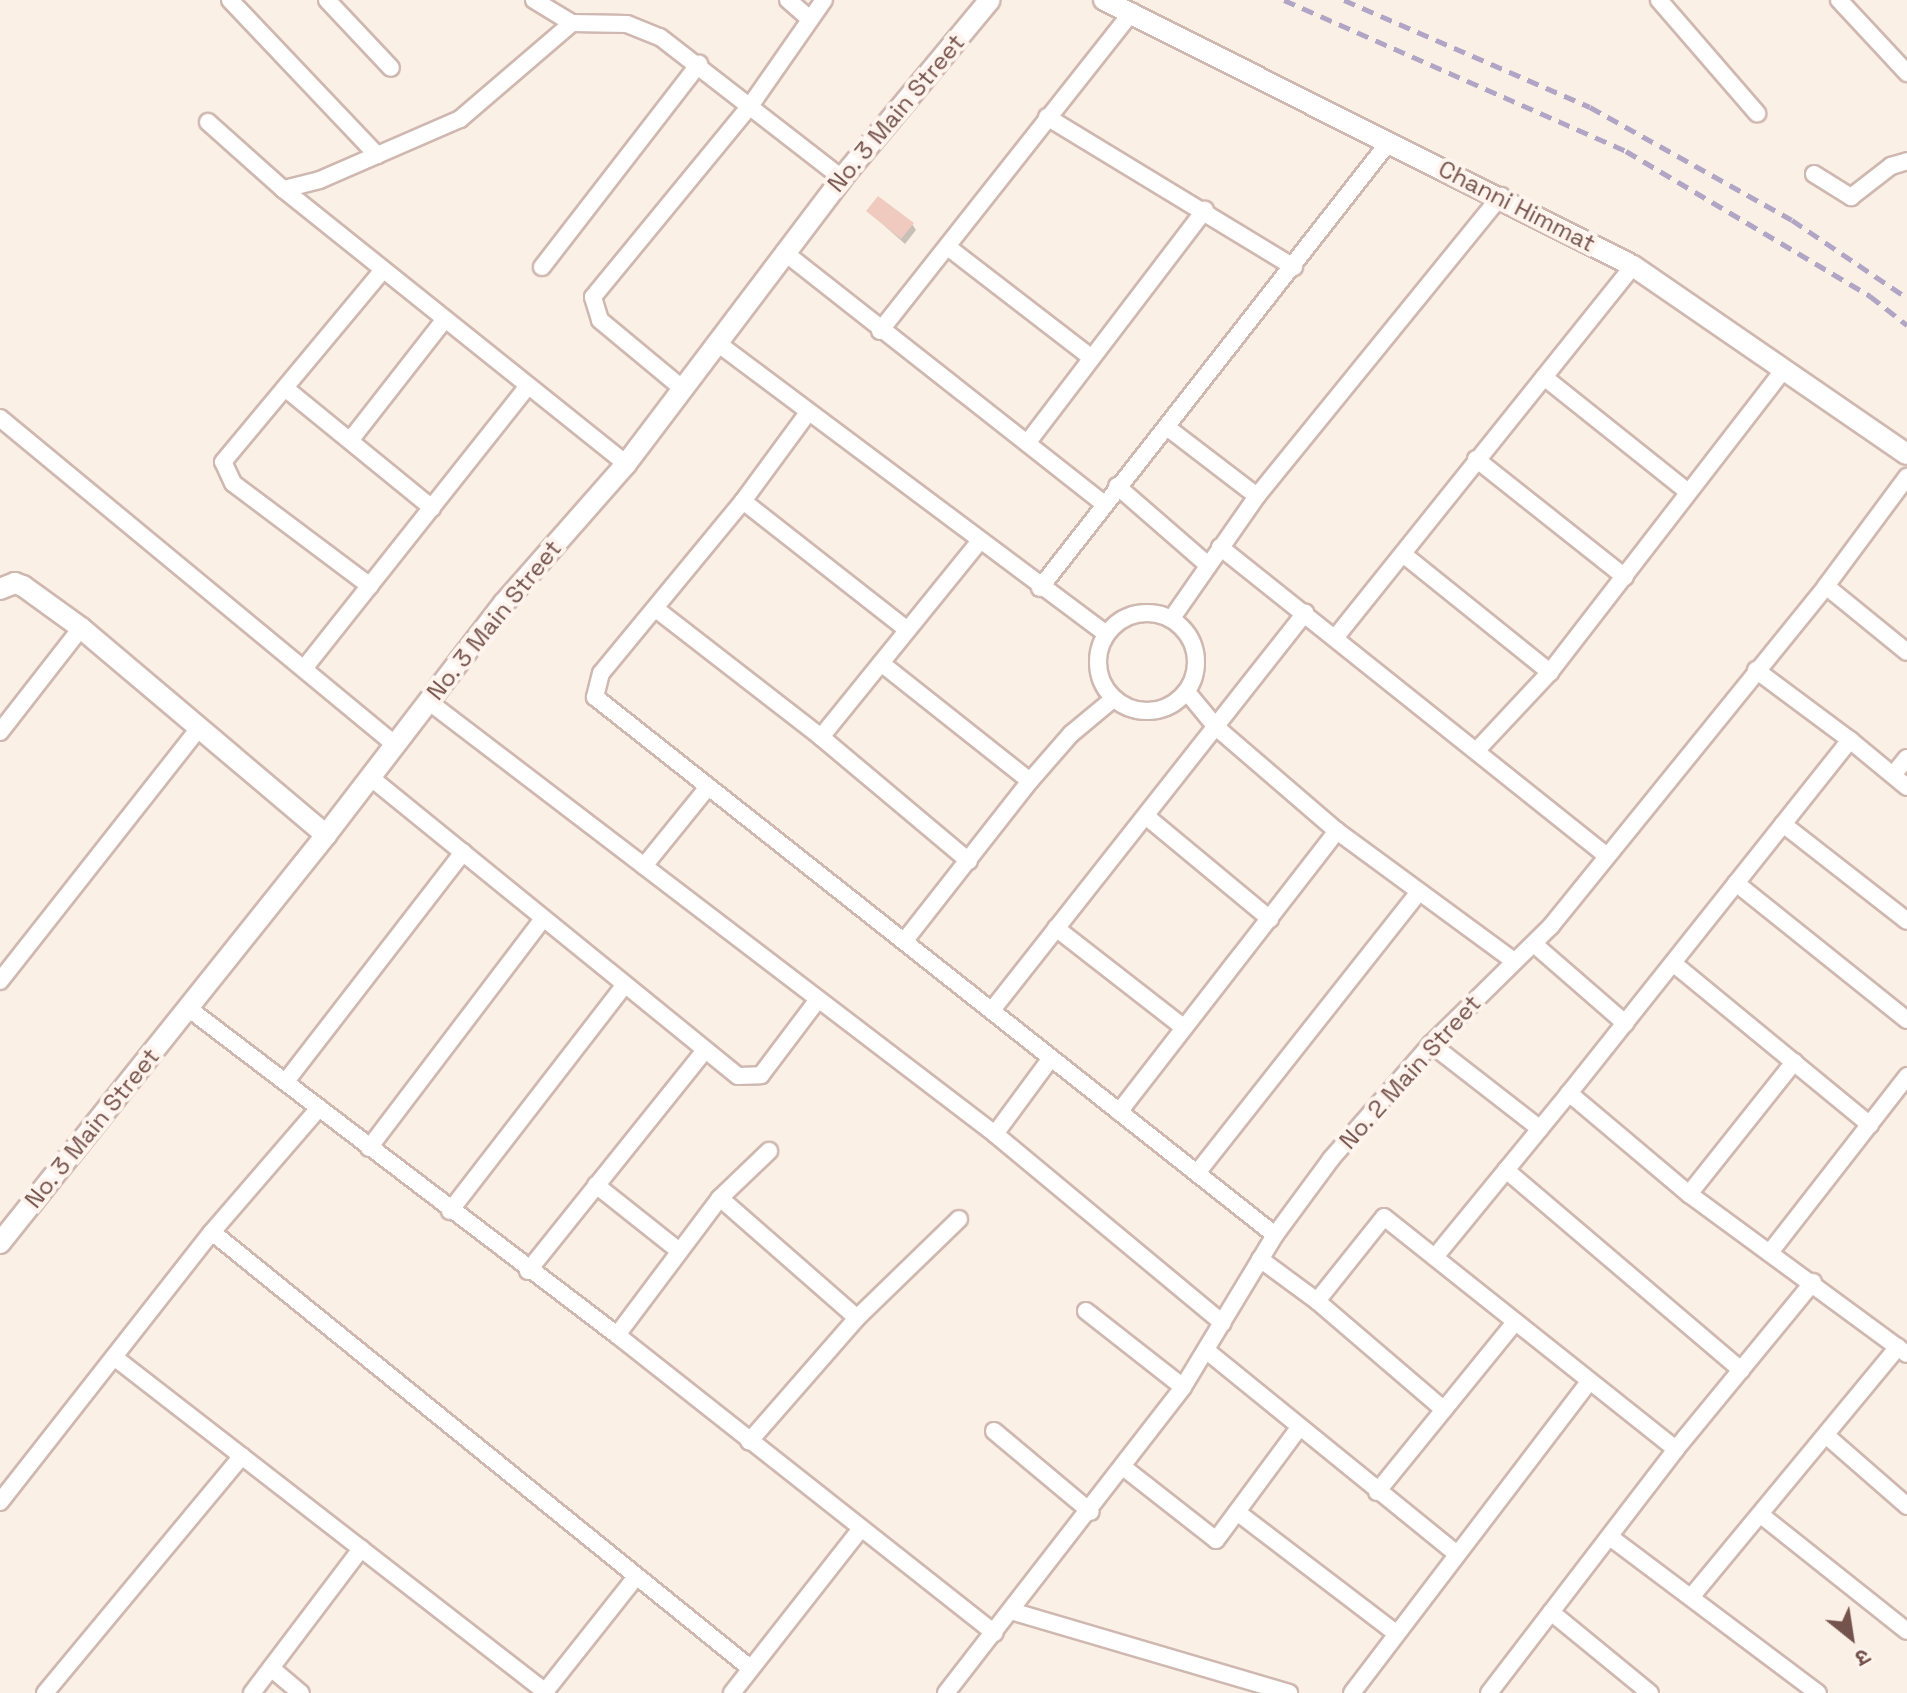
<!DOCTYPE html>
<meta charset="utf-8">
<style>
body{margin:0}
#map{position:relative;width:1907px;height:1693px;overflow:hidden;background:#fbf0e6;font-family:"Space Grotesk","Noto Sans Devanagari",sans-serif}
div>[style]{position:absolute}
.shadow>*{inset:0;background:#0003}
.building>*{inset:0;background:#f0cabf}
.roads{filter:drop-shadow(2px 0 #cfb8b0) drop-shadow(-2px 0 #cfb8b0) drop-shadow(0 2px #cfb8b0) drop-shadow(0 -2px #cfb8b0)}
.minor>*{height:16px;margin:-8px;padding:0 8px;transform-origin:8px;border-radius:8px;background:#fff}
.minor>.ring{margin:-8px;padding:0;box-sizing:content-box;background:none;border:16px solid #fff;border-radius:50%}
.tertiary>*{height:20px;margin:-10px;padding:0 10px;transform-origin:10px;border-radius:10px;background:#fff}
.rail>*{height:5px;margin-top:-2.5px;transform-origin:0;background:repeating-linear-gradient(90deg,#b1a5c5 0 12px,transparent 0 20px)}
span{translate:-50% -50%;white-space:nowrap;text-align:center;line-height:1.15;-webkit-text-stroke:8px #fef4ed;paint-order:stroke}
.street-label{font-size:24px;color:#74534c}
.north{position:absolute;left:1811px;top:1597px;width:80px;height:80px;-webkit-text-stroke:6px #fef4ed;paint-order:stroke;rotate:150deg;font-size:22px;font-weight:700;line-height:32px;text-align:center;color:#74534c}
.north::after{content:'';display:block;margin:auto;width:28px;height:36px;background:#74534c;clip-path:polygon(50% 0,100% 100%,50% 72%,0 100%)}
</style>
<div id="map">
<div class="shadow">
<i style="clip-path:polygon(869px 212px,912px 224px,916px 230px,905px 244px)"></i>
</div>
<div class="building">
<i style="clip-path:polygon(878px 196px,914px 223px,901px 239px,866px 211px)"></i>
</div>
<div class="roads">
<div class="minor">
<i style="left:230px;top:0;width:214px;rotate:46.5deg"></i>
<i style="left:327px;top:0;width:93px;rotate:46.7deg"></i>
<i style="left:534px;top:0;width:44px;rotate:31.2deg"></i>
<i style="left:572px;top:23px;width:55px;rotate:1deg"></i>
<i style="left:627px;top:24px;width:35px;rotate:22deg"></i>
<i style="left:660px;top:37px;width:230px;rotate:37.8deg"></i>
<i style="left:788px;top:0;width:28px;rotate:41deg"></i>
<i style="left:1659px;top:0;width:150px;rotate:49.1deg"></i>
<i style="left:1839px;top:0;width:100px;rotate:47deg"></i>
<i style="left:572px;top:23px;width:148px;rotate:139.4deg"></i>
<i style="left:460px;top:119px;width:153px;rotate:156.5deg"></i>
<i style="left:320px;top:180px;width:38px;rotate:166deg"></i>
<i style="left:283px;top:189px;width:440px;rotate:38.7deg"></i>
<i style="left:1047px;top:117px;width:289px;rotate:31.3deg"></i>
<i style="left:208px;top:122px;width:101px;rotate:41.8deg"></i>
<i style="left:1814px;top:174px;width:44px;rotate:31.9deg"></i>
<i style="left:1851px;top:197px;width:51px;rotate:-37.8deg"></i>
<i style="left:1891px;top:166px;width:17px;rotate:-17deg"></i>
<i style="left:949px;top:248px;width:180px;rotate:37.6deg"></i>
<i style="left:784px;top:252px;width:407px;rotate:38.2deg"></i>
<i style="left:542px;top:267px;width:257px;rotate:-52.3deg"></i>
<i style="left:880px;top:331px;width:407px;rotate:-51.7deg"></i>
<i style="left:716px;top:342px;width:486px;rotate:36.8deg"></i>
<i style="left:1544px;top:377px;width:184px;rotate:38.6deg"></i>
<i style="left:285px;top:388px;width:190px;rotate:39.2deg"></i>
<i style="left:683px;top:389px;width:108px;rotate:-140.3deg"></i>
<i style="left:600px;top:320px;width:24px;rotate:-107deg"></i>
<i style="left:593px;top:297px;width:247px;rotate:-50.6deg"></i>
<i style="left:750px;top:106px;width:129px;rotate:-55.1deg"></i>
<i style="left:807px;top:414px;width:108px;rotate:126.3deg"></i>
<i style="left:743px;top:501px;width:223px;rotate:129.5deg"></i>
<i style="left:601px;top:673px;width:25px;rotate:104deg"></i>
<i style="left:595px;top:697px;width:867px;rotate:38.35deg"></i>
<i style="left:0;top:418px;width:510px;rotate:39.59deg"></i>
<i style="left:1168px;top:428px;width:112px;rotate:37.4deg"></i>
<i style="left:352px;top:438px;width:151px;rotate:-52deg"></i>
<i style="left:1028px;top:442px;width:292px;rotate:-52.7deg"></i>
<i style="left:1476px;top:459px;width:190px;rotate:38.4deg"></i>
<i style="left:1117px;top:486px;width:121px;rotate:41deg"></i>
<i style="left:743px;top:501px;width:207px;rotate:38.1deg"></i>
<i style="left:1220px;top:547px;width:494px;rotate:38.6deg"></i>
<i style="left:1403px;top:554px;width:189px;rotate:38.8deg"></i>
<i style="left:370px;top:586px;width:171px;rotate:-143.1deg"></i>
<i style="left:233px;top:483px;width:23px;rotate:-115deg"></i>
<i style="left:223px;top:462px;width:250px;rotate:-50.2deg"></i>
<i style="left:1826px;top:586px;width:104px;rotate:39.2deg"></i>
<i style="left:1040px;top:588px;width:566px;rotate:-51.96deg"></i>
<i style="left:656px;top:609px;width:209px;rotate:37.8deg"></i>
<i style="left:821px;top:737px;width:193px;rotate:40deg"></i>
<i class="ring" style="left:1098px;top:613px;width:82px;height:82px"></i>
<i style="left:1172px;top:618px;width:149px;rotate:-55.1deg"></i>
<i style="left:1257px;top:496px;width:387px;rotate:-50.9deg"></i>
<i style="left:1335px;top:638px;width:477px;rotate:-51.3deg"></i>
<i style="left:881px;top:663px;width:190px;rotate:38.4deg"></i>
<i style="left:306px;top:666px;width:357px;rotate:-51.6deg"></i>
<i style="left:1756px;top:670px;width:117px;rotate:36.7deg"></i>
<i style="left:1850px;top:740px;width:451px;rotate:128.5deg"></i>
<i style="left:1569px;top:1093px;width:157px;rotate:40.1deg"></i>
<i style="left:1689px;top:1194px;width:270px;rotate:36.3deg"></i>
<i style="left:1187px;top:692px;width:45px;rotate:50.4deg"></i>
<i style="left:1216px;top:727px;width:160px;rotate:40.7deg"></i>
<i style="left:1337px;top:831px;width:220px;rotate:36.3deg"></i>
<i style="left:428px;top:701px;width:713px;rotate:37.37deg"></i>
<i style="left:995px;top:1134px;width:296px;rotate:39.7deg"></i>
<i style="left:0;top:732px;width:132px;rotate:-52.1deg"></i>
<i style="left:821px;top:737px;width:251px;rotate:-51deg"></i>
<i style="left:1850px;top:740px;width:74px;rotate:39.5deg"></i>
<i style="left:1478px;top:749px;width:105px;rotate:-46.9deg"></i>
<i style="left:1550px;top:672px;width:383px;rotate:-52.3deg"></i>
<i style="left:1893px;top:775px;width:22px;rotate:-51deg"></i>
<i style="left:370px;top:777px;width:474px;rotate:39.1deg"></i>
<i style="left:738px;top:1076px;width:23px;rotate:-2deg"></i>
<i style="left:761px;top:1075px;width:91px;rotate:-53deg"></i>
<i style="left:1147px;top:817px;width:160px;rotate:39.7deg"></i>
<i style="left:1783px;top:824px;width:157px;rotate:38deg"></i>
<i style="left:644px;top:866px;width:102px;rotate:-51deg"></i>
<i style="left:1736px;top:883px;width:219px;rotate:38.7deg"></i>
<i style="left:1056px;top:928px;width:161px;rotate:37.9deg"></i>
<i style="left:906px;top:939px;width:201px;rotate:-51.9deg"></i>
<i style="left:1030px;top:781px;width:62px;rotate:-48.9deg"></i>
<i style="left:1071px;top:734px;width:55px;rotate:-39.8deg"></i>
<i style="left:1534px;top:944px;width:121px;rotate:41deg"></i>
<i style="left:1673px;top:963px;width:255px;rotate:39.4deg"></i>
<i style="left:0;top:981px;width:322px;rotate:-51.8deg"></i>
<i style="left:188px;top:1008px;width:539px;rotate:37.32deg"></i>
<i style="left:617px;top:1335px;width:481px;rotate:38.3deg"></i>
<i style="left:992px;top:1010px;width:506px;rotate:-51.75deg"></i>
<i style="left:1431px;top:1044px;width:138px;rotate:37.9deg"></i>
<i style="left:287px;top:1080px;width:288px;rotate:-52.3deg"></i>
<i style="left:1119px;top:1112px;width:356px;rotate:-52.2deg"></i>
<i style="left:995px;top:1134px;width:94px;rotate:-53.6deg"></i>
<i style="left:369px;top:1148px;width:285px;rotate:-52.8deg"></i>
<i style="left:1506px;top:1170px;width:309px;rotate:40.4deg"></i>
<i style="left:1197px;top:1173px;width:358px;rotate:-51.7deg"></i>
<i style="left:596px;top:1185px;width:105px;rotate:38.4deg"></i>
<i style="left:1689px;top:1194px;width:169px;rotate:-51.5deg"></i>
<i style="left:720px;top:1198px;width:182px;rotate:41.2deg"></i>
<i style="left:857px;top:1318px;width:164px;rotate:131.1deg"></i>
<i style="left:450px;top:1211px;width:284px;rotate:-52.3deg"></i>
<i style="left:212px;top:1232px;width:692px;rotate:39.02deg"></i>
<i style="left:1771px;top:1251px;width:222px;rotate:-52.1deg"></i>
<i style="left:1435px;top:1257px;width:212px;rotate:-50.7deg"></i>
<i style="left:1260px;top:1259px;width:71px;rotate:36.4deg"></i>
<i style="left:1317px;top:1301px;width:107px;rotate:-51.4deg"></i>
<i style="left:1384px;top:1217px;width:373px;rotate:38.5deg"></i>
<i style="left:528px;top:1271px;width:283px;rotate:-51.3deg"></i>
<i style="left:1317px;top:1301px;width:167px;rotate:40.6deg"></i>
<i style="left:1086px;top:1311px;width:123px;rotate:38.1deg"></i>
<i style="left:857px;top:1318px;width:142px;rotate:-44.1deg"></i>
<i style="left:617px;top:1335px;width:171px;rotate:-53.1deg"></i>
<i style="left:720px;top:1198px;width:68px;rotate:-43.8deg"></i>
<i style="left:1207px;top:1351px;width:322px;rotate:39.1deg"></i>
<i style="left:114px;top:1357px;width:548px;rotate:37.81deg"></i>
<i style="left:994px;top:1431px;width:126px;rotate:39.9deg"></i>
<i style="left:1828px;top:1437px;width:105px;rotate:41.1deg"></i>
<i style="left:1123px;top:1467px;width:118px;rotate:38.1deg"></i>
<i style="left:1216px;top:1540px;width:139px;rotate:-53.5deg"></i>
<i style="left:1377px;top:1492px;width:219px;rotate:-50.9deg"></i>
<i style="left:0;top:1502px;width:343px;rotate:-51.9deg"></i>
<i style="left:212px;top:1232px;width:164px;rotate:-49.2deg"></i>
<i style="left:1237px;top:1512px;width:200px;rotate:37.3deg"></i>
<i style="left:1761px;top:1515px;width:186px;rotate:38.5deg"></i>
<i style="left:1610px;top:1537px;width:260px;rotate:36.9deg"></i>
<i style="left:1692px;top:1596px;width:323px;rotate:-50.4deg"></i>
<i style="left:1011px;top:1611px;width:290px;rotate:16.4deg"></i>
<i style="left:1551px;top:1612px;width:128px;rotate:39.3deg"></i>
<i style="left:271px;top:1668px;width:39px;rotate:40deg"></i>
<i style="left:45px;top:1693px;width:308px;rotate:-50.3deg"></i>
<i style="left:252px;top:1693px;width:181px;rotate:-52.9deg"></i>
<i style="left:544px;top:1693px;width:147px;rotate:-51.6deg"></i>
<i style="left:732px;top:1693px;width:206px;rotate:-51.9deg"></i>
<i style="left:946px;top:1693px;width:387px;rotate:-52.2deg"></i>
<i style="left:1183px;top:1387px;width:178px;rotate:-58.8deg"></i>
<i style="left:1275px;top:1235px;width:94px;rotate:-53.6deg"></i>
<i style="left:1331px;top:1159px;width:152px;rotate:-49deg"></i>
<i style="left:1431px;top:1044px;width:168px;rotate:-44.5deg"></i>
<i style="left:1551px;top:926px;width:437px;rotate:-51deg"></i>
<i style="left:1826px;top:586px;width:136px;rotate:-53.4deg"></i>
<i style="left:1352px;top:1693px;width:392px;rotate:-52.7deg"></i>
<i style="left:1489px;top:1693px;width:307px;rotate:-52.5deg"></i>
<i style="left:1676px;top:1449px;width:216px;rotate:-50.6deg"></i>
</div>
<div class="tertiary">
<i style="left:1104px;top:0;width:592px;rotate:26.69deg"></i>
<i style="left:1633px;top:266px;width:332px;rotate:34.5deg"></i>
<i style="left:0;top:589px;width:16px;rotate:-22deg"></i>
<i style="left:15px;top:583px;width:9px;rotate:21deg"></i>
<i style="left:23px;top:586px;width:72px;rotate:35.9deg"></i>
<i style="left:81px;top:628px;width:321px;rotate:40.2deg"></i>
<i style="left:0;top:1243px;width:522px;rotate:-51.37deg"></i>
<i style="left:326px;top:835px;width:292px;rotate:-52.5deg"></i>
<i style="left:504px;top:603px;width:185px;rotate:-48.7deg"></i>
<i style="left:626px;top:464px;width:358px;rotate:-52.9deg"></i>
<i style="left:842px;top:178px;width:231px;rotate:-50.3deg"></i>
</div>
</div>
<div class="rail">
<i style="left:1284px;top:0;width:374px;rotate:23.8deg"></i>
<i style="left:1626px;top:151px;width:284px;rotate:30.7deg"></i>
<i style="left:1870px;top:296px;width:47px;rotate:38.1deg"></i>
<i style="left:1344px;top:0;width:268px;rotate:23.5deg"></i>
<i style="left:1590px;top:107px;width:231px;rotate:29.2deg"></i>
<i style="left:1792px;top:220px;width:139px;rotate:34.1deg"></i>
</div>
<div class="street-label">
<span style="left:896px;top:113px;rotate:-50deg">No. 3 Main Street</span>
<span style="left:1517px;top:206px;rotate:27deg">Channi Himmat</span>
<span style="left:494px;top:620px;rotate:-51deg">No. 3 Main Street</span>
<span style="left:1410px;top:1072px;rotate:-48deg">No. 2 Main Street</span>
<span style="left:92px;top:1128px;rotate:-51deg">No. 3 Main Street</span>
</div>
<div class="north">उ</div>
</div>
